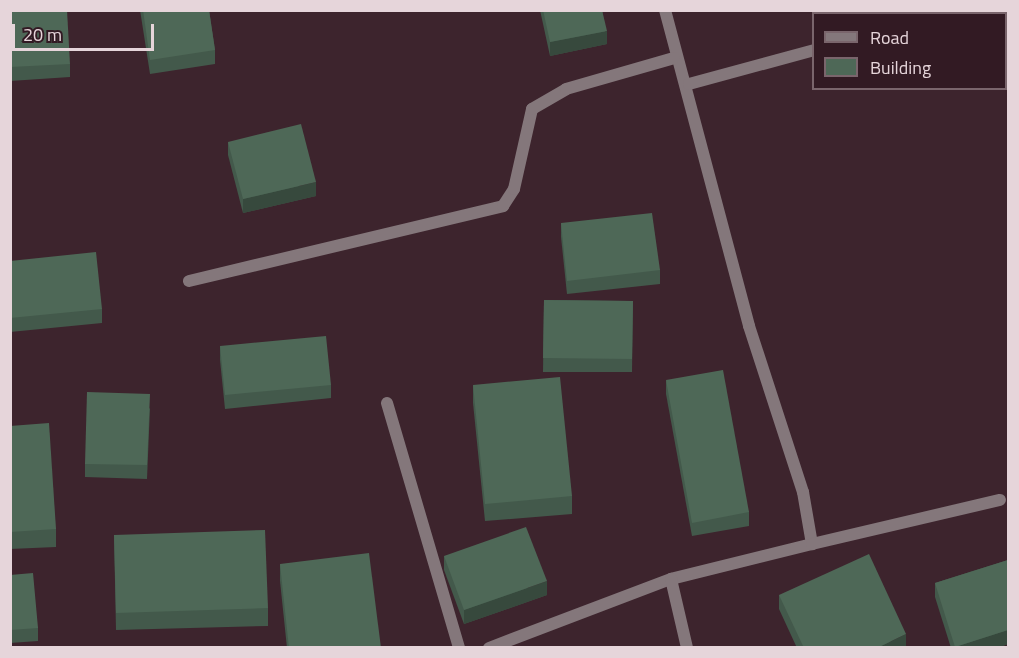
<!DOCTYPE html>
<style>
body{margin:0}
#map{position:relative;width:1019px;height:658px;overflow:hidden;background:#3d242d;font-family:"Titillium Web",sans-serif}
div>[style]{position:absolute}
.minor>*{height:12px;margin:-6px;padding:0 6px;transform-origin:6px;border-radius:6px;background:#84777b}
.wall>*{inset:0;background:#43594b}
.shaded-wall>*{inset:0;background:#37493d}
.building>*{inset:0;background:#4e6857}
span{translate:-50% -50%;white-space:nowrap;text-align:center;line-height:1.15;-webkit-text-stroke:4.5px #321a23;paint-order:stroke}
.frame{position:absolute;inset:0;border:12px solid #e6d5da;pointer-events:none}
.legend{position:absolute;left:812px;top:12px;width:195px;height:78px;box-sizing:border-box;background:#321a23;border:2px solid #7a656c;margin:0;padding:8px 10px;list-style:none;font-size:18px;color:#e6d5da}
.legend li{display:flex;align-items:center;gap:12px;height:30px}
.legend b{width:30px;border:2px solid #7a656c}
.scale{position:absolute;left:12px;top:24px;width:142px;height:27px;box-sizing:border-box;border:3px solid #e6d5da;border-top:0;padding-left:8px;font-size:18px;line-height:21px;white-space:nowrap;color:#e6d5da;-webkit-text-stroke:4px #321a23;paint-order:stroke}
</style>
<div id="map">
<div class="minor">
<i style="left:665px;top:10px;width:327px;rotate:75.1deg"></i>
<i style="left:749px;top:326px;width:175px;rotate:72deg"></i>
<i style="left:803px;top:492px;width:53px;rotate:80.2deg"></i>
<i style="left:812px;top:544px;width:145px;rotate:166.1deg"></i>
<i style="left:946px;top:14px;width:12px;rotate:-20deg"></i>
<i style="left:689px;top:84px;width:130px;rotate:-15.2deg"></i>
<i style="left:189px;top:281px;width:323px;rotate:-13.4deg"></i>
<i style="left:503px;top:206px;width:20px;rotate:-57deg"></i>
<i style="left:514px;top:189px;width:82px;rotate:-77.3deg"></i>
<i style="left:532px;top:109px;width:39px;rotate:-30deg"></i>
<i style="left:566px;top:89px;width:112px;rotate:-16deg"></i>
<i style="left:387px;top:403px;width:255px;rotate:73.6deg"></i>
<i style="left:812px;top:544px;width:193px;rotate:-13.2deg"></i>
<i style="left:489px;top:648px;width:195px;rotate:-20.8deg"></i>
<i style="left:671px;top:579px;width:71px;rotate:76.9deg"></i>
</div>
<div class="wall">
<i style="clip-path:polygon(10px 10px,70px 64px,70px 77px,10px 81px)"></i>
<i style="clip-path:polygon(140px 10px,209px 10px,215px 50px,215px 64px,150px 74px)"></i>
<i style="clip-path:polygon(540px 10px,602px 10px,607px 44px,550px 56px)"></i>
<i style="clip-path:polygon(228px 142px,316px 196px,243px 213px,228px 155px)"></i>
<i style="clip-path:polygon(561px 223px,660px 270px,660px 284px,567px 294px,561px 237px)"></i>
<i style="clip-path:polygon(10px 261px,102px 309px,102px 323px,10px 332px)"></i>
<i style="clip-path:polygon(544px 300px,633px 301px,632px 372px,543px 372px)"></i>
<i style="clip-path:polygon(220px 346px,331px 385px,331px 398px,225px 409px,220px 360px)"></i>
<i style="clip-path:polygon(666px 380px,749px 512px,749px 526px,692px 536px,666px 394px)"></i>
<i style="clip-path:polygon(473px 385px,572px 496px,572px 514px,485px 521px,473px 403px)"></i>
<i style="clip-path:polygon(150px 408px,147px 479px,85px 477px,85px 464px)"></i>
<i style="clip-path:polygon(10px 426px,56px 529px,56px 547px,10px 549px)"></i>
<i style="clip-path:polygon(114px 535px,268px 608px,268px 626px,116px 630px)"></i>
<i style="clip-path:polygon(444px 556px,547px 595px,464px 624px,444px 570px)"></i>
<i style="clip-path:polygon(1008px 560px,1008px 644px,997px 648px,951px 648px,935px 597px,935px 583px)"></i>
<i style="clip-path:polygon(280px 564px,381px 648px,287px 648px,280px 581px)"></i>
<i style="clip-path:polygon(10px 575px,38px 628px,38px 641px,10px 643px)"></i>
<i style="clip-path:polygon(779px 595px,906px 648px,797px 648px,779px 609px)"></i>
</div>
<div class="shaded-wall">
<i style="clip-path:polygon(607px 31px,607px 44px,550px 56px,550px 42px)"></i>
<i style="clip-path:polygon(316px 182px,316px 196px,243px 213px,243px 199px)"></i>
<i style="clip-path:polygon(547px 581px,547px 595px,464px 624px,464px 610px)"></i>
<i style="clip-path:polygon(1008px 630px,1008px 644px,997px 648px,955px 647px)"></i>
<i style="clip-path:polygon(906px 634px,906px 648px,877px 648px)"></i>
</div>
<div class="building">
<i style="clip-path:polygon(10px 10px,67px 10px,70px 64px,10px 67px)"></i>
<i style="clip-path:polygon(143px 10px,209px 10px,215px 50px,150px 60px)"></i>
<i style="clip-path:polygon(543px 10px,602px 10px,607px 31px,550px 42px)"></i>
<i style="clip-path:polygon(301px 124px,316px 182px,243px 199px,228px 142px)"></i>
<i style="clip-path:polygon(652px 213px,660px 270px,567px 281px,561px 223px)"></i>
<i style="clip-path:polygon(96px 252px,102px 309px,10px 318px,10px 261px)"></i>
<i style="clip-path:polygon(544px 300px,633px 301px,632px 359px,543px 358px)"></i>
<i style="clip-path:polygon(326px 336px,331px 385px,225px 395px,220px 346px)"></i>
<i style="clip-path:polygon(723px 370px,749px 512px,692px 523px,666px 380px)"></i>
<i style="clip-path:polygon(560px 377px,572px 496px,485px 504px,473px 385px)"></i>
<i style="clip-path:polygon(87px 392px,150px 394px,147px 465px,85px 464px)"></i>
<i style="clip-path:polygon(49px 423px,56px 529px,10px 532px,10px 426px)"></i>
<i style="clip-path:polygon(526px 527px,547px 581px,464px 610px,444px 556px)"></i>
<i style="clip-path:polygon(265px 530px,268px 608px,116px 613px,114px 535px)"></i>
<i style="clip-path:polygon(369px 553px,381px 648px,289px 648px,280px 564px)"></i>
<i style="clip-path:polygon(869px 554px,906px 634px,877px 648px,804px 648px,779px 595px)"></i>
<i style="clip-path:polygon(1008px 560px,1008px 630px,955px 647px,935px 583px)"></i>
<i style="clip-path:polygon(33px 573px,38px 628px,10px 630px,10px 575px)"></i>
</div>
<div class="frame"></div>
<ul class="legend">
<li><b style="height:8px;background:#84777b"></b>Road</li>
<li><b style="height:16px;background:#4e6857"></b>Building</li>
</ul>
<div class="scale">20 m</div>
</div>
